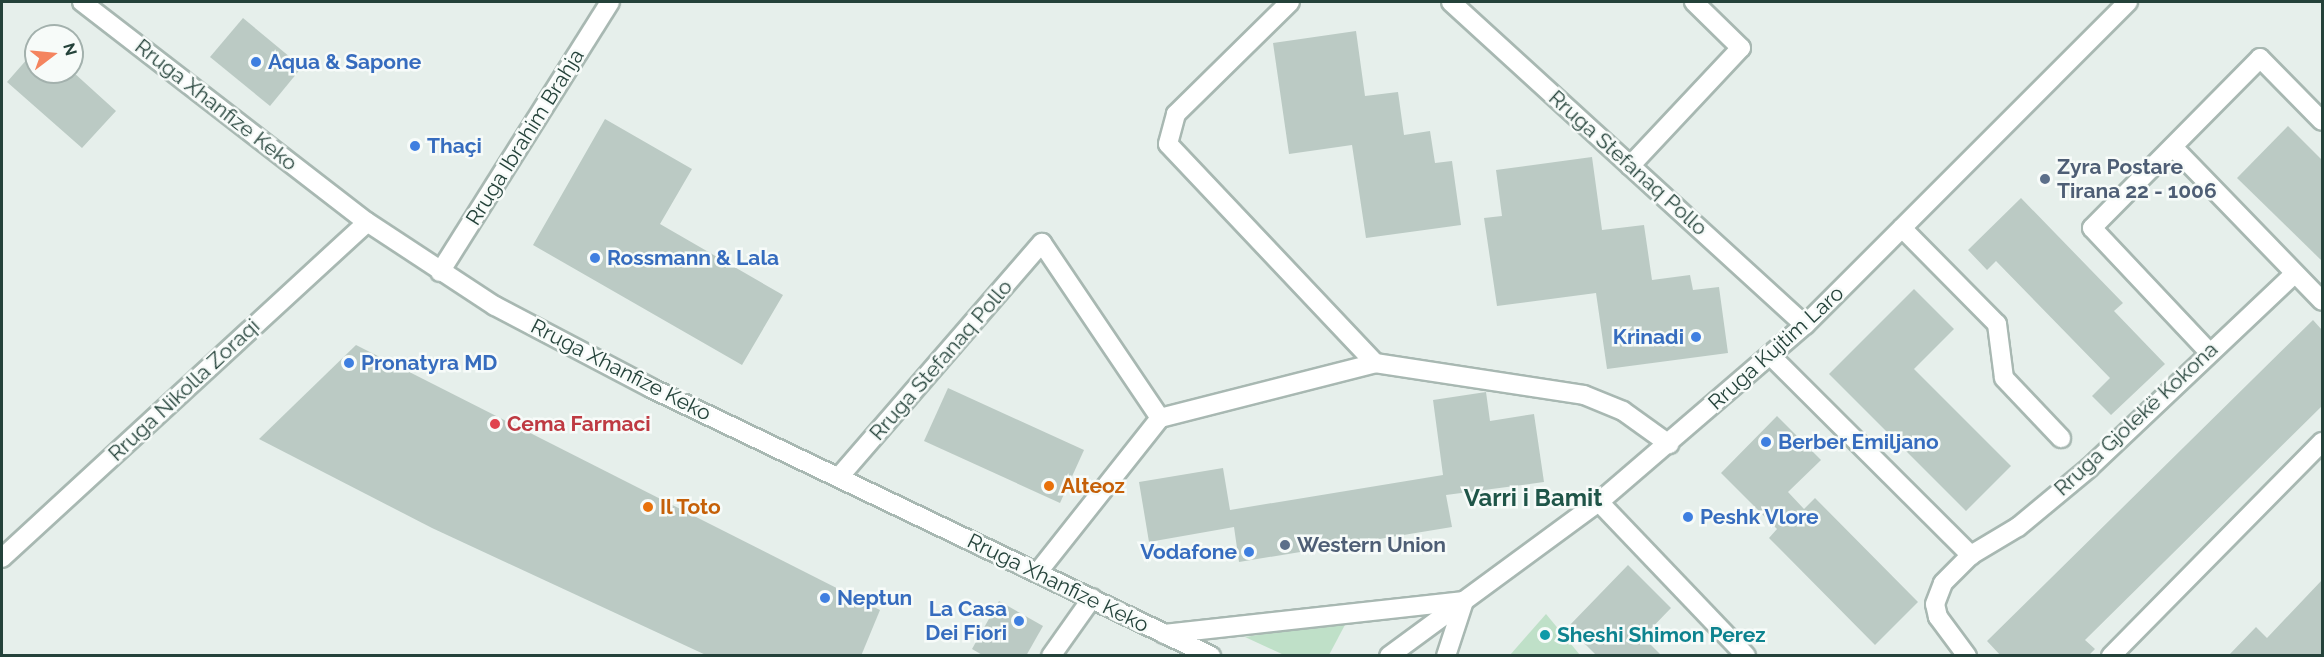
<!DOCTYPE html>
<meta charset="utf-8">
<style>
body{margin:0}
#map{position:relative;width:2324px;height:657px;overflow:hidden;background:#e6efeb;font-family:Raleway,sans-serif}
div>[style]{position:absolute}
.green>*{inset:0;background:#bfe0c8}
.building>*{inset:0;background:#bbcac4}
.roads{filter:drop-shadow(2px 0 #a8b8b2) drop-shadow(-2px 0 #a8b8b2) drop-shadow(0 2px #a8b8b2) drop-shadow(0 -2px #a8b8b2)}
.street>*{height:18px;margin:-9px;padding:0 9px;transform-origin:9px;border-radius:9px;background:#fff}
.secondary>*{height:18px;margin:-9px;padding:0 9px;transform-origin:9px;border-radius:9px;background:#fff}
.dots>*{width:16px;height:16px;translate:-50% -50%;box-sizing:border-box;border:3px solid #f7fbf9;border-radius:50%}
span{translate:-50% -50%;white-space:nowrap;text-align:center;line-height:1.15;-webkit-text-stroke:5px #f7fbf9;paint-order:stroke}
.shop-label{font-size:21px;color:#366cbe;font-weight:700}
.left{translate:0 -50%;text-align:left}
.right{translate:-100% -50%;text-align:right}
.street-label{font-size:21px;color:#24423a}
.service-label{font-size:21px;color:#4e5e75;font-weight:700}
.health-label{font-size:21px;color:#be3a42;font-weight:700}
.food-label{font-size:21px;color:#c56008;font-weight:700}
.culture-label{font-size:21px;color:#0d838f;font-weight:700}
.quarter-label{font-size:24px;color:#1f5548;font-weight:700}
.frame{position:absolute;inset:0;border:3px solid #24423a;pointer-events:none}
.north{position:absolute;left:24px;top:24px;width:60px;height:60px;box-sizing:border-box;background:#f7fbf9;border:2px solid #a3b1ad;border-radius:50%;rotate:74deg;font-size:16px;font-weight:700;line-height:24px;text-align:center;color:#24423a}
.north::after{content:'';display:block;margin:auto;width:21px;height:27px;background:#f4845f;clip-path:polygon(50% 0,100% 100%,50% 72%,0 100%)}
</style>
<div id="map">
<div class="green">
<i style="clip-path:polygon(1546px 614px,1580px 655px,1510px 655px)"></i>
<i style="clip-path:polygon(1347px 621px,1329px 655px,1284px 655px,1245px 637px)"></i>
</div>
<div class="building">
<i style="clip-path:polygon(243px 18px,302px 67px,270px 106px,210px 57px)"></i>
<i style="clip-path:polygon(1356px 31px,1365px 96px,1398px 92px,1404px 135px,1430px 131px,1435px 163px,1452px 161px,1461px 225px,1366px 238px,1352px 145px,1289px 154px,1273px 43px)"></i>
<i style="clip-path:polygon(36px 49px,36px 72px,73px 72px,116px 111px,82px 148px,7px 82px)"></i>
<i style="clip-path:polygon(605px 119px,692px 169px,660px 224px,783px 295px,742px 365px,533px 245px)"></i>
<i style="clip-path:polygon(2288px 126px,2322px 160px,2322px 261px,2237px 178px)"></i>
<i style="clip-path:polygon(1592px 157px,1602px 230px,1644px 225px,1652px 280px,1690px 275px,1693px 290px,1719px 287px,1728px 353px,1607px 369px,1596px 293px,1497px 306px,1484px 218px,1502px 216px,1496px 170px)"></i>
<i style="clip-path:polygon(2021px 198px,2123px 303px,2114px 311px,2165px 364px,2111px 415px,2092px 396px,2110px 378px,1996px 261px,1987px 270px,1968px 250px)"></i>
<i style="clip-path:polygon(1914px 289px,1954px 329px,1914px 369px,2011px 466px,1966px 511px,1829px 374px)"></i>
<i style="clip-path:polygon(2313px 320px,2322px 330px,2322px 406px,2085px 640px,2095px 649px,2088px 656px,2001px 656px,1987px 641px)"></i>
<i style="clip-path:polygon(356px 345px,880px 610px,861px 656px,708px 656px,432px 528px,259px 439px)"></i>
<i style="clip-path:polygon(948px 388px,1084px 450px,1060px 503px,924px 441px)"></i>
<i style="clip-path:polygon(1486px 392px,1490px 421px,1534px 414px,1544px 482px,1446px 495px,1452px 527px,1239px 562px,1234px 527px,1149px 542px,1139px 482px,1223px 468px,1230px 510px,1443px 475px,1433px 400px)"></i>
<i style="clip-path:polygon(1777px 416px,1821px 460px,1788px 492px,1804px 509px,1815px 498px,1918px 602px,1875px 645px,1769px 538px,1777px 529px,1721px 473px)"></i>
<i style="clip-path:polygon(1628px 565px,1671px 608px,1643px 637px,1662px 656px,1597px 656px,1568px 627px)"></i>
<i style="clip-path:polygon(2322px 580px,2322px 656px,2228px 656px,2256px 627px,2267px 638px)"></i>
<i style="clip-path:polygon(999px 601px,1043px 626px,1026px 656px,984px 656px,972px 649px)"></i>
</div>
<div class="roads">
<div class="street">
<i style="left:1290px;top:2px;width:160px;rotate:135.5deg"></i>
<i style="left:1176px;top:114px;width:31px;rotate:105deg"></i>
<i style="left:1168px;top:144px;width:301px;rotate:46.6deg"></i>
<i style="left:1451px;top:2px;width:479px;rotate:42.4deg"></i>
<i style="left:2173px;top:147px;width:214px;rotate:45.9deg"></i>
<i style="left:1630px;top:166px;width:162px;rotate:-46.8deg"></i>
<i style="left:1741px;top:48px;width:66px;rotate:-135.6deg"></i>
<i style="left:1902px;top:228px;width:135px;rotate:45.3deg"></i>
<i style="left:1997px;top:324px;width:54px;rotate:82.6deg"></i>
<i style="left:2004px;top:378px;width:83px;rotate:46.5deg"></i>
<i style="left:440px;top:272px;width:319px;rotate:-57.8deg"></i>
<i style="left:2208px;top:351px;width:169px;rotate:-133.3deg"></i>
<i style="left:2092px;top:228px;width:239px;rotate:-45.3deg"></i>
<i style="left:2260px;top:58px;width:88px;rotate:45.5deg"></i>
<i style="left:1770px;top:355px;width:284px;rotate:44.9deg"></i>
<i style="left:839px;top:477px;width:310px;rotate:-49.1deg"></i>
<i style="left:1042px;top:243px;width:211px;rotate:56deg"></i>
<i style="left:1599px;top:502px;width:213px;rotate:46.3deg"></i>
<i style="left:2px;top:558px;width:496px;rotate:-42.6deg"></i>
<i style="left:1038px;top:572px;width:196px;rotate:-51.6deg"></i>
<i style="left:1160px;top:418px;width:222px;rotate:-14.3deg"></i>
<i style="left:1375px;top:363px;width:211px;rotate:8.7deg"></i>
<i style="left:1584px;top:395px;width:42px;rotate:22.3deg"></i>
<i style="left:1623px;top:411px;width:57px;rotate:35.7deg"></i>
<i style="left:1051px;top:656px;width:71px;rotate:-54.7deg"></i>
<i style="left:1967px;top:656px;width:49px;rotate:-126.6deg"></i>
<i style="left:1938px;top:617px;width:13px;rotate:-103deg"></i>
<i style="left:1935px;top:604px;width:22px;rotate:-69deg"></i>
<i style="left:1943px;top:583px;width:40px;rotate:-45deg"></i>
<i style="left:1971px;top:555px;width:55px;rotate:-30.8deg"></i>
<i style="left:2018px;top:527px;width:92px;rotate:-39.7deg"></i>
<i style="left:2089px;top:468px;width:282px;rotate:-43.4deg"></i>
<i style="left:2111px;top:656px;width:301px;rotate:-45.4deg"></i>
</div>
<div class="secondary">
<i style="left:82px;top:2px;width:360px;rotate:37.7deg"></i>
<i style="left:367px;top:222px;width:153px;rotate:33.3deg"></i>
<i style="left:495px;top:306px;width:176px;rotate:27.7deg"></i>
<i style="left:651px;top:388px;width:621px;rotate:25.57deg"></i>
<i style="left:1164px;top:634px;width:300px;rotate:-6.3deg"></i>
<i style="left:1389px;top:656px;width:260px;rotate:-36.3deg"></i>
<i style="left:1599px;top:502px;width:272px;rotate:-40.7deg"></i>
<i style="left:1805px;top:325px;width:457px;rotate:-45deg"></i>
<i style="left:1446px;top:656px;width:58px;rotate:-71.9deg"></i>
</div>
</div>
<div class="dots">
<i style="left:256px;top:62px;background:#3f7fe0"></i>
<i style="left:415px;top:146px;background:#3f7fe0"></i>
<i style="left:2045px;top:179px;background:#5c6f8a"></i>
<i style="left:595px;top:258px;background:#3f7fe0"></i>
<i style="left:1696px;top:337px;background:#3f7fe0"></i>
<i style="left:349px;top:363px;background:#3f7fe0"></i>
<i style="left:495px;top:424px;background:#e0444e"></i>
<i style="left:1766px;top:442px;background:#3f7fe0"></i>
<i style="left:1049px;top:486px;background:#e8710a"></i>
<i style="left:648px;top:507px;background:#e8710a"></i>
<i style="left:1688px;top:517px;background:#3f7fe0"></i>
<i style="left:1285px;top:545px;background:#5c6f8a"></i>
<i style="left:1249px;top:552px;background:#3f7fe0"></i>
<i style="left:825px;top:598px;background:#3f7fe0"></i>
<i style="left:1019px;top:621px;background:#3f7fe0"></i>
<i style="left:1545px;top:635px;background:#0f9aa8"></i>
</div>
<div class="shop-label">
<span class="left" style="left:268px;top:62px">Aqua &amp; Sapone</span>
<span class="left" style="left:427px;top:146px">Thaçi</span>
<span class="left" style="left:607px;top:258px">Rossmann &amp; Lala</span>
<span class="right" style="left:1684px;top:337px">Krinadi</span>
<span class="left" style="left:361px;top:363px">Pronatyra MD</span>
<span class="left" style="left:1778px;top:442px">Berber Emiljano</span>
<span class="left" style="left:1700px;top:517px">Peshk Vlore</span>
<span class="right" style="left:1237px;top:552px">Vodafone</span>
<span class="left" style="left:837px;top:598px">Neptun</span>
<span class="right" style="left:1007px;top:621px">La Casa<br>Dei Fiori</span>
</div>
<div class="street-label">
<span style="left:216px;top:105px;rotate:38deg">Rruga Xhanfize Keko</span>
<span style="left:525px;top:137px;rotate:-58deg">Rruga Ibrahim Brahja</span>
<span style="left:1628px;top:163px;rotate:42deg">Rruga Stefanaq Pollo</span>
<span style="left:1776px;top:348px;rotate:-42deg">Rruga Kujtim Laro</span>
<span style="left:941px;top:360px;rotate:-49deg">Rruga Stefanaq Pollo</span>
<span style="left:621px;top:370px;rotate:27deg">Rruga Xhanfize Keko</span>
<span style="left:184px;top:390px;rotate:-43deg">Rruga Nikolla Zoraqi</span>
<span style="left:2136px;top:419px;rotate:-43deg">Rruga Gjolekë Kokona</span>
<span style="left:1058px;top:583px;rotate:26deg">Rruga Xhanfize Keko</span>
</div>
<div class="service-label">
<span class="left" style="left:2057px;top:179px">Zyra Postare<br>Tirana 22 - 1006</span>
<span class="left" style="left:1297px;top:545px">Western Union</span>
</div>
<div class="health-label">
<span class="left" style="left:507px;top:424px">Cema Farmaci</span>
</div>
<div class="food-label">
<span class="left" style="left:1061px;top:486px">Alteoz</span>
<span class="left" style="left:660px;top:507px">Il Toto</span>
</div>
<div class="culture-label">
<span class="left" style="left:1557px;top:635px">Sheshi Shimon Perez</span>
</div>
<div class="quarter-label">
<span style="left:1533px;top:498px">Varri i Bamit</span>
</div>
<div class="frame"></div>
<div class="north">N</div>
</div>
